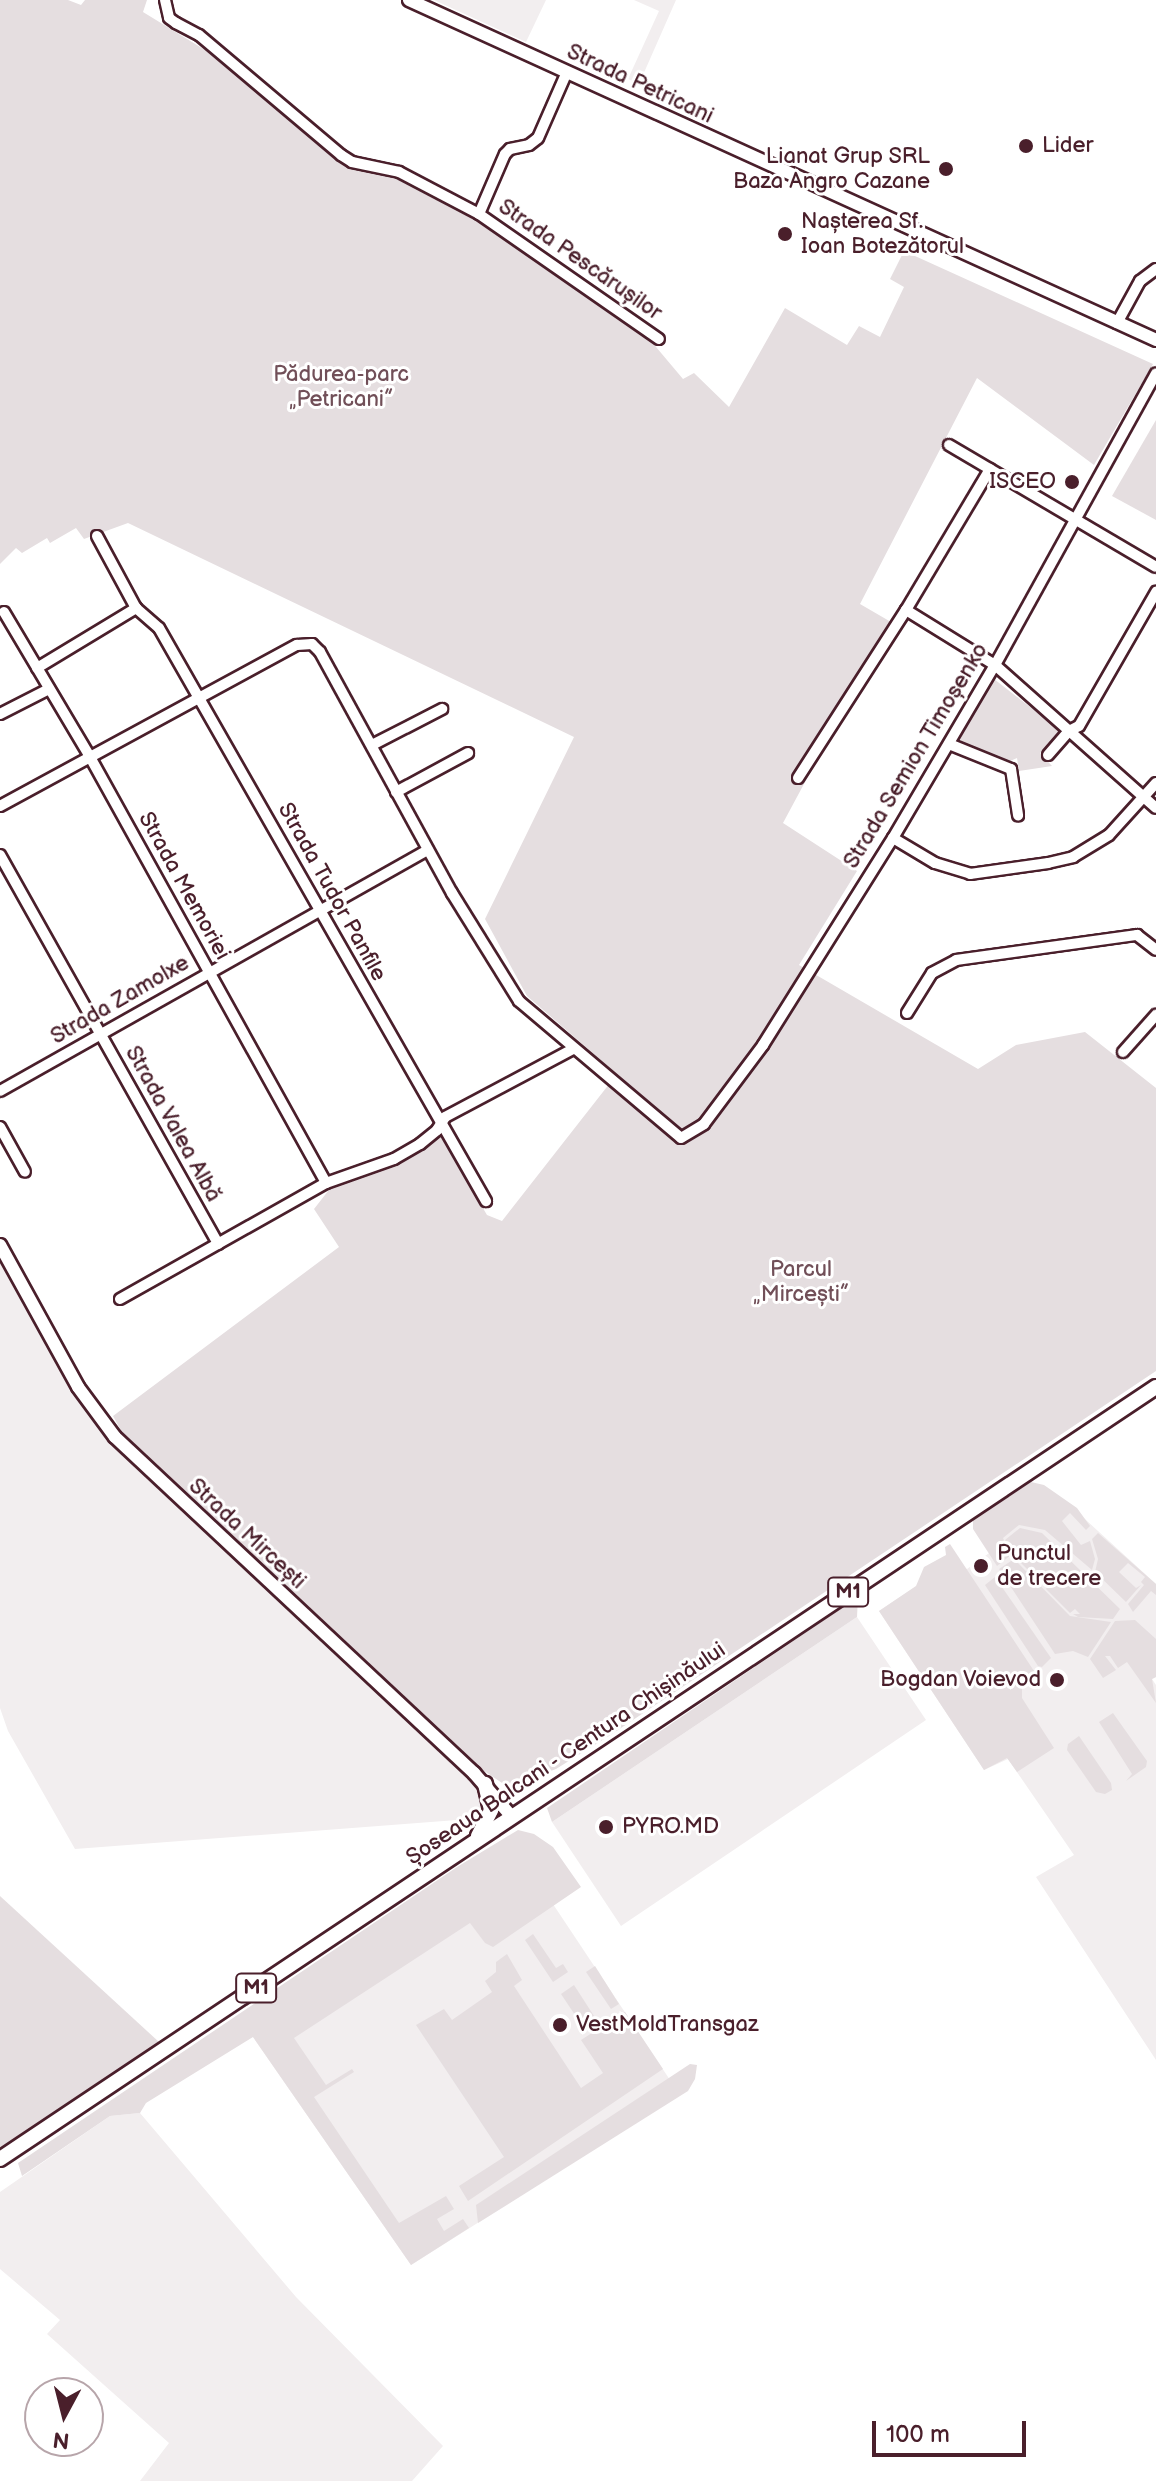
<!DOCTYPE html>
<meta charset="utf-8">
<style>
body{margin:0}
#map{position:relative;width:1156px;height:2481px;overflow:hidden;background:#fff;font-family:"Balsamiq Sans",sans-serif}
div>[style]{position:absolute}
.built>*{inset:0;background:#f2eeef}
.green>*{inset:0;background:#e5dee0}
.roads{filter:drop-shadow(2px 0 #4a1f2b) drop-shadow(-2px 0 #4a1f2b) drop-shadow(0 2px #4a1f2b) drop-shadow(0 -2px #4a1f2b)}
.minor>*{height:10px;margin:-5px;padding:0 5px;transform-origin:5px;border-radius:5px;background:#fff}
.major>*{height:12px;margin:-6px;padding:0 6px;transform-origin:6px;border-radius:6px;background:#fff}
.highway>*{height:14px;margin:-7px;padding:0 7px;transform-origin:7px;border-radius:7px;background:#fff}
.dots>*{width:22px;height:22px;translate:-50% -50%;box-sizing:border-box;border:4px solid #fff;border-radius:50%}
span{translate:-50% -50%;white-space:nowrap;text-align:center;line-height:1.15;-webkit-text-stroke:6px #fff;paint-order:stroke}
.shield-label span{padding:2px 6px;background:#fff;border:2px solid;border-radius:6px;-webkit-text-stroke-width:0}
.shield-label{font-size:20px;color:#4a1f2b;font-weight:700}
.street-label{font-size:22px;color:#4a1f2b}
.poi-label{font-size:22px;color:#4a1f2b}
.left{translate:0 -50%;text-align:left}
.right{translate:-100% -50%;text-align:right}
.park-label{font-size:22px;color:#714f58}
.north{position:absolute;left:24px;top:2377px;width:80px;height:80px;box-sizing:border-box;background:#fff;border:2px solid #b7a5aa;border-radius:50%;rotate:187deg;font-size:22px;font-weight:700;line-height:32px;text-align:center;color:#4a1f2b}
.north::after{content:'';display:block;margin:auto;width:28px;height:36px;background:#4a1f2b;clip-path:polygon(50% 0,100% 100%,50% 72%,0 100%)}
.scale{position:absolute;left:872px;top:2421px;width:154px;height:36px;box-sizing:border-box;border:4px solid #4a1f2b;border-top:0;padding-left:10px;font-size:24px;line-height:28px;white-space:nowrap;color:#4a1f2b;-webkit-text-stroke:6px #fff;paint-order:stroke}
</style>
<div id="map">
<div class="built">
<i style="clip-path:polygon(434px 0,546px 0,526px 42px)"></i>
<i style="clip-path:polygon(634px 0,676px 0,639px 84px,628px 79px,659px 11px)"></i>
<i style="clip-path:polygon(0 1255px,81px 1401px,112px 1439px,471px 1778px,481px 1789px,485px 1810px,479px 1815px,470px 1819px,75px 1849px,8px 1731px,0 1708px)"></i>
<i style="clip-path:polygon(1035px 1506px,1075px 1510px,1156px 1584px,1156px 1677px,1152px 1679px,1156px 1685px,1156px 2060px,1036px 1877px,1074px 1855px,1008px 1759px,984px 1770px,879px 1611px,951px 1563px,967px 1569px,992px 1551px,990px 1548px)"></i>
<i style="clip-path:polygon(857px 1617px,926px 1720px,621px 1926px,552px 1822px)"></i>
<i style="clip-path:polygon(523px 1859px,680px 2095px,411px 2265px,253px 2037px)"></i>
<i style="clip-path:polygon(140px 2113px,296px 2297px,443px 2446px,412px 2481px,140px 2481px,169px 2443px,47px 2334px,60px 2320px,0 2269px,0 2192px,110px 2116px)"></i>
</div>
<div class="green">
<i style="clip-path:polygon(0 0,68px 0,81px 5px,85px 0,147px 0,143px 12px,205px 50px,349px 167px,417px 184px,476px 215px,651px 341px,683px 379px,694px 373px,729px 407px,785px 308px,847px 345px,859px 326px,880px 337px,904px 287px,890px 279px,904px 251px,1153px 364px,1094px 465px,977px 378px,860px 604px,891px 622px,783px 823px,857px 871px,799px 965px,978px 1069px,1016px 1045px,1085px 1032px,1156px 1088px,1156px 1371px,609px 1736px,556px 1769px,508px 1787px,468px 1760px,128px 1443px,113px 1416px,339px 1247px,314px 1209px,332px 1186px,378px 1168px,438px 1132px,487px 1215px,502px 1221px,617px 1074px,527px 996px,485px 919px,574px 737px,128px 523px,84px 539px,76px 528px,50px 543px,47px 538px,22px 553px,16px 548px,0 564px)"></i>
<i style="clip-path:polygon(1156px 420px,1156px 520px,1112px 496px)"></i>
<i style="clip-path:polygon(994px 679px,1057px 728px,1060px 734px,1040px 753px,1052px 766px,1019px 771px,1017px 758px,1008px 762px,1000px 758px,993px 760px,964px 747px,960px 739px)"></i>
<i style="clip-path:polygon(1031px 1482px,1044px 1485px,1077px 1508px,1090px 1526px,1086px 1530px,1070px 1513px,1062px 1521px,1081px 1545px,1090px 1541px,1095px 1559px,1092px 1570px,1045px 1530px,1019px 1525px,1003px 1538px,1011px 1555px,997px 1566px,973px 1529px,973px 1520px)"></i>
<i style="clip-path:polygon(1020px 1528px,1042px 1533px,1120px 1609px,1113px 1619px,1078px 1617px,1073px 1614px,1080px 1614px,1075px 1609px,1070px 1613px,1046px 1589px,1049px 1583px,1044px 1579px,1046px 1583px,1043px 1585px,1013px 1555px,1005px 1540px)"></i>
<i style="clip-path:polygon(1098px 1533px,1156px 1584px,1156px 1595px,1151px 1591px,1133px 1612px,1128px 1604px,1144px 1585px,1141px 1582px,1145px 1577px,1128px 1563px,1119px 1572px,1136px 1588px,1141px 1585px,1126px 1602px,1095px 1572px,1098px 1559px,1092px 1539px)"></i>
<i style="clip-path:polygon(950px 1544px,1034px 1671px,1022px 1686px,1022px 1698px,1054px 1748px,1017px 1772px,1007px 1758px,984px 1770px,879px 1611px,916px 1586px,924px 1567px,946px 1555px,945px 1547px)"></i>
<i style="clip-path:polygon(1014px 1559px,1070px 1616px,1111px 1622px,1088px 1657px,1073px 1651px,1055px 1654px,999px 1569px)"></i>
<i style="clip-path:polygon(995px 1577px,1051px 1658px,1042px 1667px,1038px 1666px,985px 1585px)"></i>
<i style="clip-path:polygon(858px 1597px,857px 1617px,552px 1822px,547px 1808px)"></i>
<i style="clip-path:polygon(1135px 1620px,1156px 1639px,1156px 1677px,1152px 1679px,1156px 1703px,1127px 1662px,1118px 1668px,1110px 1656px,1105px 1656px,1116px 1670px,1103px 1678px,1090px 1659px,1115px 1621px)"></i>
<i style="clip-path:polygon(1113px 1713px,1147px 1761px,1146px 1767px,1126px 1781px,1132px 1774px,1099px 1722px)"></i>
<i style="clip-path:polygon(1079px 1736px,1111px 1783px,1112px 1790px,1105px 1794px,1096px 1792px,1067px 1750px,1068px 1744px)"></i>
<i style="clip-path:polygon(518px 1830px,534px 1834px,553px 1847px,581px 1887px,493px 1947px,485px 1943px,470px 1923px,294px 2038px,326px 2085px,352px 2069px,354px 2072px,314px 2097px,399px 2223px,446px 2196px,454px 2209px,437px 2219px,444px 2231px,463px 2219px,469px 2228px,411px 2265px,253px 2037px,146px 2103px,140px 2113px,110px 2116px,22px 2176px,18px 2163px,457px 1867px)"></i>
<i style="clip-path:polygon(0 1896px,159px 2042px,0 2148px)"></i>
<i style="clip-path:polygon(533px 1934px,556px 1968px,563px 1964px,568px 1972px,553px 1982px,525px 1940px)"></i>
<i style="clip-path:polygon(507px 1954px,522px 1980px,514px 1986px,581px 2088px,603px 2073px,581px 2040px,625px 2012px,663px 2069px,468px 2201px,459px 2186px,504px 2157px,416px 2025px,444px 2009px,452px 2020px,492px 1992px,485px 1981px,496px 1972px,496px 1962px)"></i>
<i style="clip-path:polygon(595px 1966px,619px 2004px,611px 2009px,586px 1972px)"></i>
<i style="clip-path:polygon(574px 1985px,594px 2016px,581px 2024px,561px 1994px)"></i>
<i style="clip-path:polygon(690px 2064px,697px 2065px,695px 2079px,688px 2091px,478px 2223px,476px 2205px)"></i>
</div>
<div class="roads">
<div class="minor">
<i style="left:165px;top:0;width:18px;rotate:77deg"></i>
<i style="left:169px;top:18px;width:9px;rotate:36deg"></i>
<i style="left:176px;top:23px;width:26px;rotate:28deg"></i>
<i style="left:199px;top:35px;width:186px;rotate:40.2deg"></i>
<i style="left:341px;top:155px;width:13px;rotate:32deg"></i>
<i style="left:352px;top:162px;width:48px;rotate:12deg"></i>
<i style="left:399px;top:172px;width:90px;rotate:27.7deg"></i>
<i style="left:479px;top:214px;width:219px;rotate:34.8deg"></i>
<i style="left:479px;top:214px;width:65px;rotate:-66.6deg"></i>
<i style="left:505px;top:154px;width:7px;rotate:-45deg"></i>
<i style="left:510px;top:149px;width:19px;rotate:-12deg"></i>
<i style="left:529px;top:145px;width:11px;rotate:-38deg"></i>
<i style="left:538px;top:138px;width:72px;rotate:-66.3deg"></i>
<i style="left:1117px;top:323px;width:48px;rotate:-61.3deg"></i>
<i style="left:1140px;top:281px;width:20px;rotate:-37deg"></i>
<i style="left:949px;top:445px;width:240px;rotate:30.5deg"></i>
<i style="left:97px;top:536px;width:82px;rotate:61.6deg"></i>
<i style="left:136px;top:608px;width:30px;rotate:41deg"></i>
<i style="left:159px;top:628px;width:660px;rotate:60.29deg"></i>
<i style="left:906px;top:610px;width:105px;rotate:31.7deg"></i>
<i style="left:995px;top:665px;width:215px;rotate:41.6deg"></i>
<i style="left:4px;top:612px;width:169px;rotate:59.3deg"></i>
<i style="left:90px;top:757px;width:487px;rotate:61deg"></i>
<i style="left:37px;top:668px;width:116px;rotate:-31.2deg"></i>
<i style="left:0;top:714px;width:55px;rotate:-27deg"></i>
<i style="left:949px;top:744px;width:67px;rotate:22deg"></i>
<i style="left:1011px;top:769px;width:47px;rotate:81.3deg"></i>
<i style="left:372px;top:745px;width:79px;rotate:-27.2deg"></i>
<i style="left:1048px;top:755px;width:32px;rotate:-49deg"></i>
<i style="left:1069px;top:731px;width:11px;rotate:-27deg"></i>
<i style="left:1079px;top:726px;width:155px;rotate:-60.1deg"></i>
<i style="left:798px;top:778px;width:200px;rotate:-57.3deg"></i>
<i style="left:906px;top:610px;width:164px;rotate:-59.2deg"></i>
<i style="left:396px;top:792px;width:82px;rotate:-28.4deg"></i>
<i style="left:0;top:806px;width:338px;rotate:-28.5deg"></i>
<i style="left:297px;top:645px;width:15px;rotate:-4deg"></i>
<i style="left:312px;top:644px;width:11px;rotate:45deg"></i>
<i style="left:320px;top:652px;width:275px;rotate:61.3deg"></i>
<i style="left:452px;top:893px;width:127px;rotate:58.2deg"></i>
<i style="left:519px;top:1001px;width:212px;rotate:40.2deg"></i>
<i style="left:681px;top:1138px;width:27px;rotate:-31deg"></i>
<i style="left:704px;top:1124px;width:99px;rotate:-53.2deg"></i>
<i style="left:763px;top:1045px;width:244px;rotate:-57.9deg"></i>
<i style="left:893px;top:838px;width:201px;rotate:-59.5deg"></i>
<i style="left:995px;top:665px;width:333px;rotate:-61.1deg"></i>
<i style="left:893px;top:838px;width:49px;rotate:30.8deg"></i>
<i style="left:935px;top:863px;width:37px;rotate:17deg"></i>
<i style="left:970px;top:874px;width:79px;rotate:-8deg"></i>
<i style="left:1048px;top:863px;width:26px;rotate:-13deg"></i>
<i style="left:1073px;top:857px;width:42px;rotate:-31.4deg"></i>
<i style="left:1109px;top:835px;width:70px;rotate:-47.9deg"></i>
<i style="left:0;top:855px;width:446px;rotate:60.7deg"></i>
<i style="left:907px;top:1013px;width:47px;rotate:-58deg"></i>
<i style="left:932px;top:973px;width:27px;rotate:-28deg"></i>
<i style="left:956px;top:960px;width:183px;rotate:-7.9deg"></i>
<i style="left:1137px;top:935px;width:24px;rotate:38deg"></i>
<i style="left:1123px;top:1052px;width:50px;rotate:-48.3deg"></i>
<i style="left:0;top:1091px;width:491px;rotate:-29.4deg"></i>
<i style="left:0;top:1127px;width:51px;rotate:60.9deg"></i>
<i style="left:120px;top:1299px;width:236px;rotate:-29.4deg"></i>
<i style="left:326px;top:1183px;width:72px;rotate:-19.4deg"></i>
<i style="left:394px;top:1159px;width:30px;rotate:-30deg"></i>
<i style="left:420px;top:1144px;width:22px;rotate:-39deg"></i>
<i style="left:437px;top:1130px;width:15px;rotate:-58deg"></i>
<i style="left:445px;top:1117px;width:145px;rotate:-28deg"></i>
</div>
<div class="major">
<i style="left:409px;top:0;width:821px;rotate:24.47deg"></i>
<i style="left:0;top:1245px;width:162px;rotate:61.2deg"></i>
<i style="left:78px;top:1387px;width:62px;rotate:53.5deg"></i>
<i style="left:115px;top:1437px;width:492px;rotate:43.1deg"></i>
<i style="left:474px;top:1773px;width:58px;rotate:49.2deg"></i>
</div>
<div class="highway">
<i style="left:478px;top:1836px;width:29px;rotate:-63deg"></i>
<i style="left:491px;top:1810px;width:27px;rotate:-103deg"></i>
<i style="left:0;top:2159px;width:1390px;rotate:-33.74deg"></i>
</div>
</div>
<div class="dots">
<i style="left:1026px;top:146px;background:#4a1f2b"></i>
<i style="left:946px;top:169px;background:#4a1f2b"></i>
<i style="left:785px;top:234px;background:#4a1f2b"></i>
<i style="left:1072px;top:482px;background:#4a1f2b"></i>
<i style="left:981px;top:1566px;background:#4a1f2b"></i>
<i style="left:1057px;top:1680px;background:#4a1f2b"></i>
<i style="left:606px;top:1827px;background:#4a1f2b"></i>
<i style="left:560px;top:2025px;background:#4a1f2b"></i>
</div>
<div class="shield-label">
<span style="left:848px;top:1592px">M1</span>
<span style="left:256px;top:1988px">M1</span>
</div>
<div class="street-label">
<span style="left:640px;top:84px;rotate:25deg">Strada Petricani</span>
<span style="left:580px;top:260px;rotate:35deg">Strada Pescărușilor</span>
<span style="left:916px;top:756px;rotate:-59deg">Strada Semion Timoșenko</span>
<span style="left:184px;top:886px;rotate:61deg">Strada Memoriei</span>
<span style="left:332px;top:892px;rotate:61deg">Strada Tudor Panfile</span>
<span style="left:120px;top:1000px;rotate:-30deg">Strada Zamolxe</span>
<span style="left:173px;top:1124px;rotate:61deg">Strada Valea Albă</span>
<span style="left:247px;top:1534px;rotate:43deg">Strada Mircești</span>
<span style="left:566px;top:1754px;rotate:-34deg">Șoseaua Balcani - Centura Chișinăului</span>
</div>
<div class="poi-label">
<span class="left" style="left:1042px;top:146px">Lider</span>
<span class="right" style="left:930px;top:169px">Lianat Grup SRL<br>Baza Angro Cazane</span>
<span class="left" style="left:801px;top:234px">Nașterea Sf.<br>Ioan Botezătorul</span>
<span class="right" style="left:1056px;top:482px">ISCEO</span>
<span class="left" style="left:997px;top:1566px">Punctul<br>de trecere</span>
<span class="right" style="left:1041px;top:1680px">Bogdan Voievod</span>
<span class="left" style="left:622px;top:1827px">PYRO.MD</span>
<span class="left" style="left:576px;top:2025px">VestMoldTransgaz</span>
</div>
<div class="park-label">
<span style="left:341px;top:387px">Pădurea-parc<br>„Petricani”</span>
<span style="left:801px;top:1282px">Parcul<br>„Mircești”</span>
</div>
<div class="north">N</div>
<div class="scale">100 m</div>
</div>
